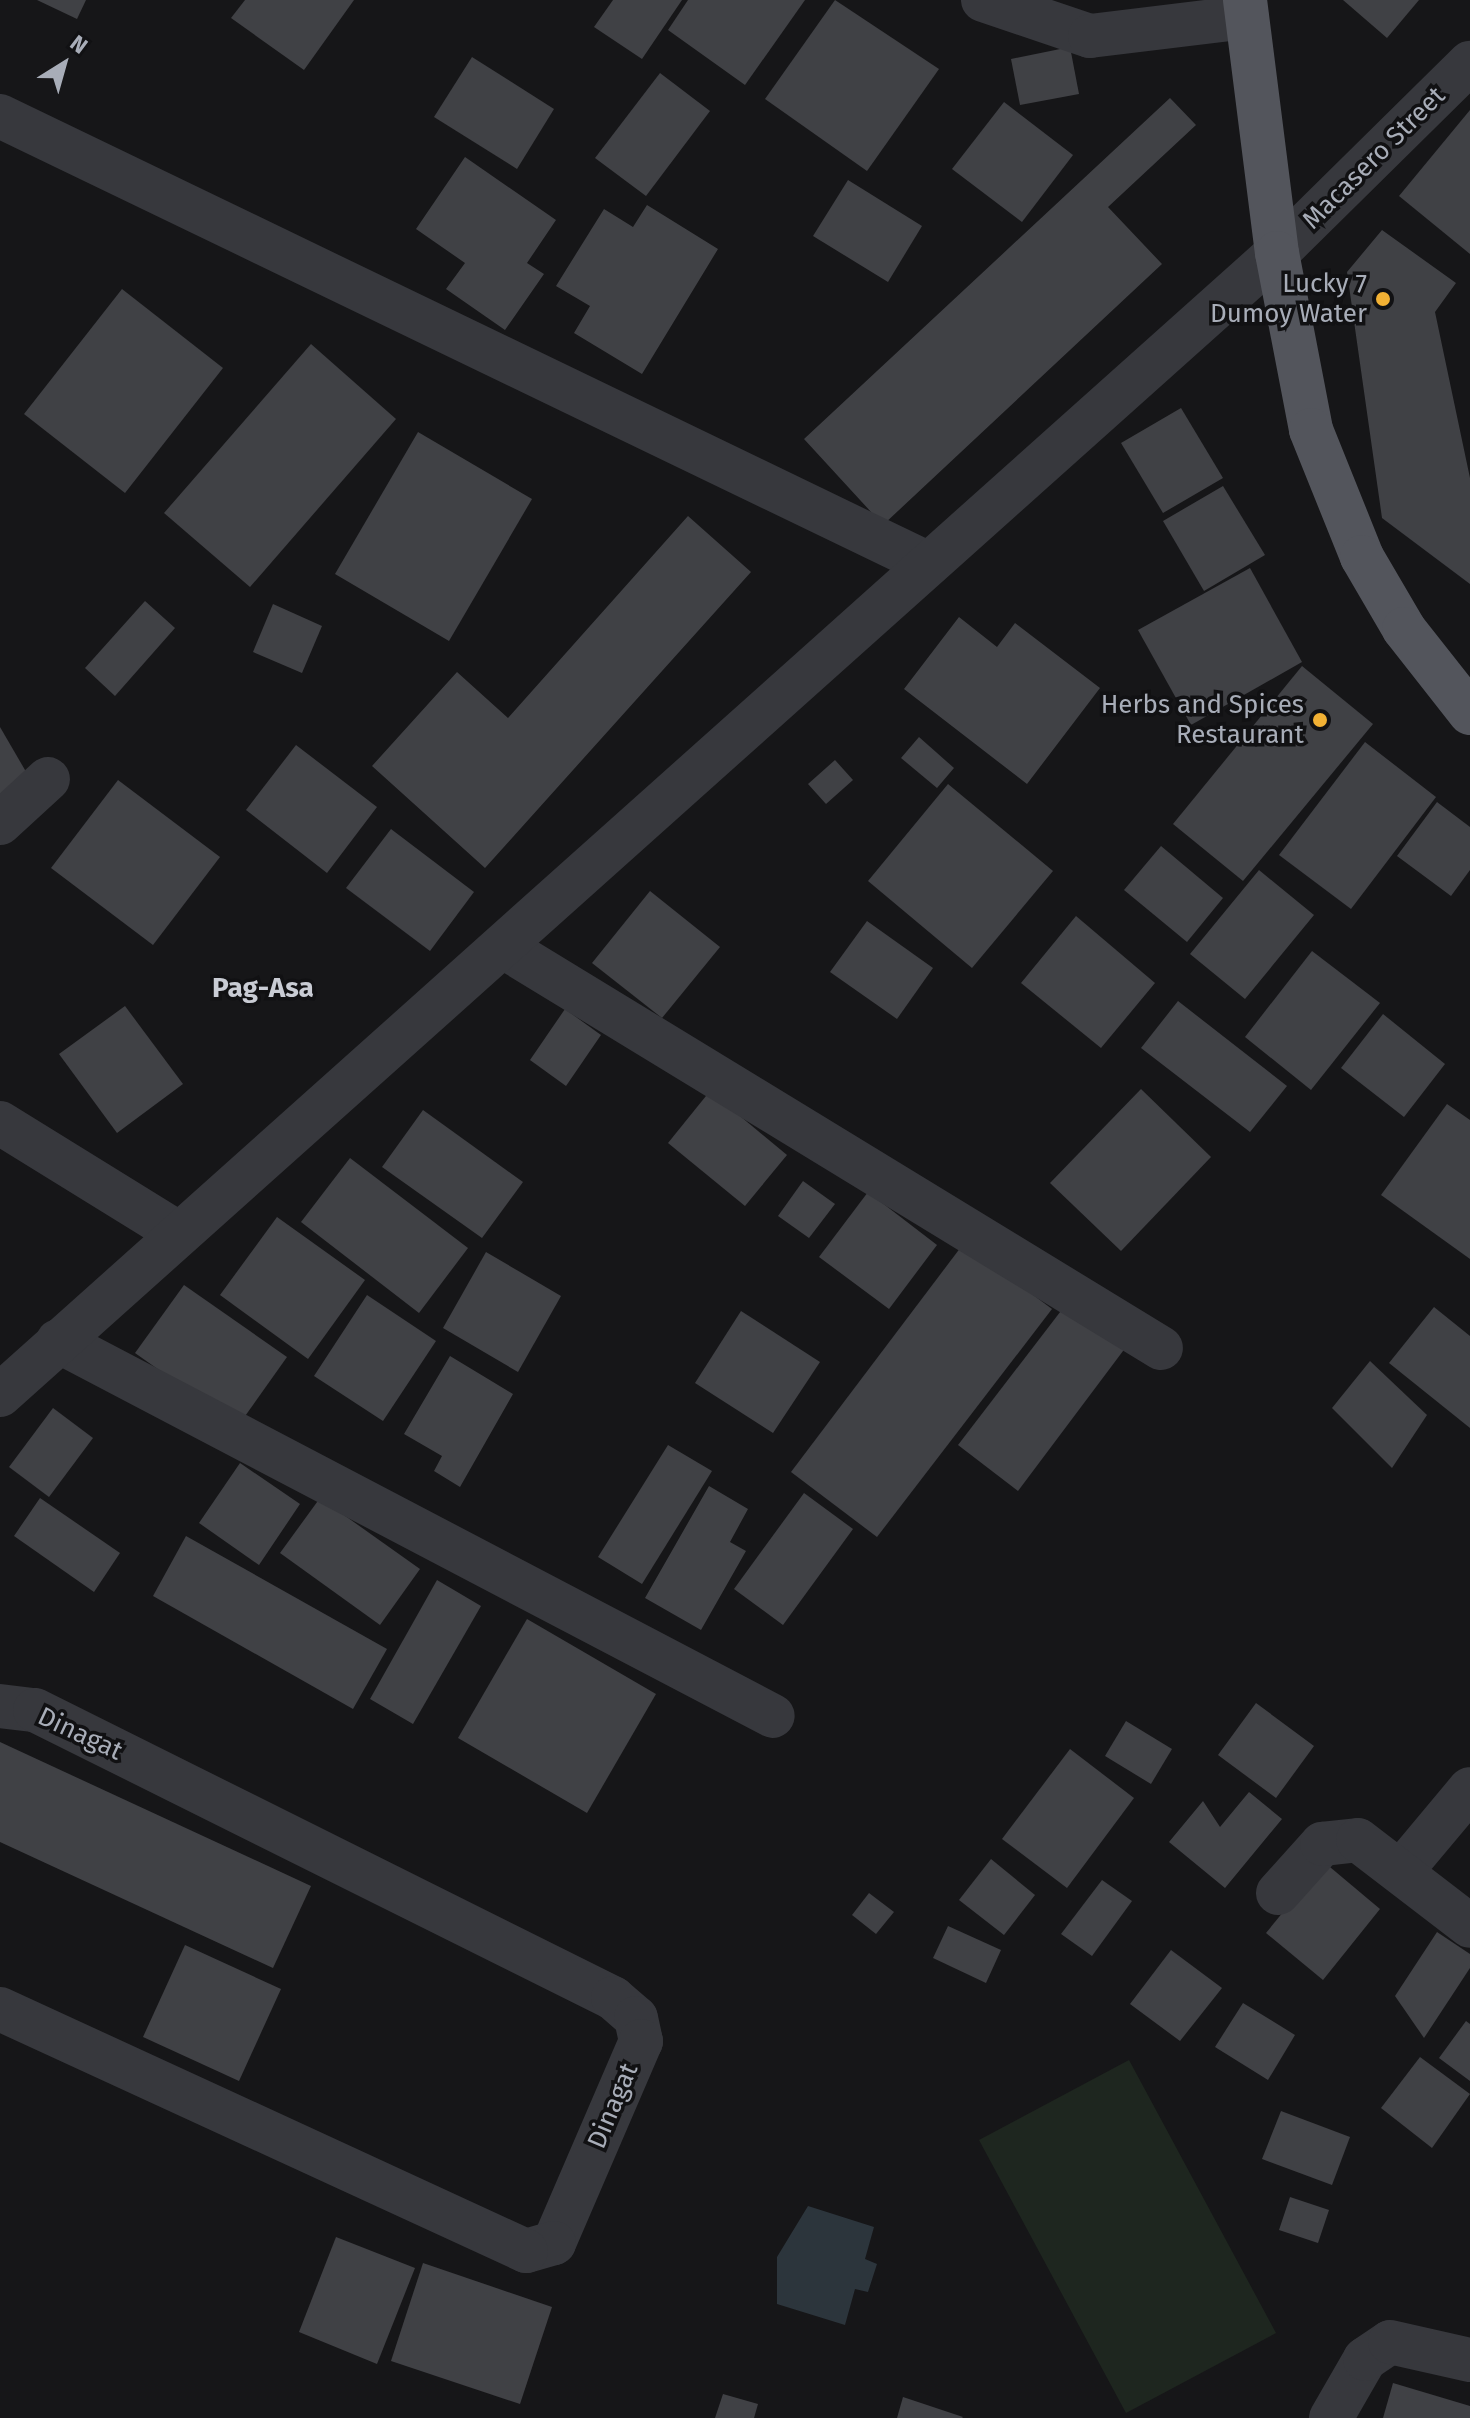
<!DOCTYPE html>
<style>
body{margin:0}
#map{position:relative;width:1470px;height:2418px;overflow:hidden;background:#161618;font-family:"Fira Sans",sans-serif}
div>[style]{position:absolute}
.green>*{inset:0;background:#1e261f}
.water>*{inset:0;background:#2c353c}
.building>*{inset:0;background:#404145}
.minor>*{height:44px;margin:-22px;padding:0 22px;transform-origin:22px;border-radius:22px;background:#37383d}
.major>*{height:44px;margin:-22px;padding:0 22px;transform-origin:22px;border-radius:22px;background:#53555c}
.dots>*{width:22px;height:22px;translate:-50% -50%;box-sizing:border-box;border:4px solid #111113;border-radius:50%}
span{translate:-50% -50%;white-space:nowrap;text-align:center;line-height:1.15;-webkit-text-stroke:7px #111113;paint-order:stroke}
.street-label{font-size:26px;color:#a8adb8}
.poi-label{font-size:26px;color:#a8adb8}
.right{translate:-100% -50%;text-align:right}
.neighbourhood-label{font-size:28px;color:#c9ccd4;font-weight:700}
.north{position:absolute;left:24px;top:24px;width:80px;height:80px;-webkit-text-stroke:6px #111113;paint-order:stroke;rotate:37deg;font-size:22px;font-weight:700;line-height:32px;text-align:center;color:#a8adb8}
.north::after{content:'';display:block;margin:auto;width:28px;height:36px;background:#a8adb8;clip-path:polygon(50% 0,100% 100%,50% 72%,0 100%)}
</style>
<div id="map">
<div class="green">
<i style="clip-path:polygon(1129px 2060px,1276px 2333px,1126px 2413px,979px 2140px)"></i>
</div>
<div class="water">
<i style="clip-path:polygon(808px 2206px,874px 2227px,865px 2259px,877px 2264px,868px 2292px,855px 2289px,845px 2325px,777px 2304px,777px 2257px)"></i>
</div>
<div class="building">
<i style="clip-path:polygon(37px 0,86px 0,77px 19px)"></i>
<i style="clip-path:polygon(245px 0,354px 0,304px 70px,231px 18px)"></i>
<i style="clip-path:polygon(613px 0,682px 0,642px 59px,594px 27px)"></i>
<i style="clip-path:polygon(688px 0,805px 0,745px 85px,668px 30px)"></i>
<i style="clip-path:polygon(835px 0,939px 69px,867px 171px,765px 99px)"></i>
<i style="clip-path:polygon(1343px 0,1419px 0,1387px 38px)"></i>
<i style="clip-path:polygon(1070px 47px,1079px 94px,1020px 105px,1011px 59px)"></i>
<i style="clip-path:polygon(472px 57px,554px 109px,517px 169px,434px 117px)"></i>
<i style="clip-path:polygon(660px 73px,710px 111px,646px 196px,595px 158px)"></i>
<i style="clip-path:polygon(1170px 98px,1196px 125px,1108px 207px,1162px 264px,883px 525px,804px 439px)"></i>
<i style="clip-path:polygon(1004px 102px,1073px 155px,1022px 222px,952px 169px)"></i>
<i style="clip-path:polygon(1470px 110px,1470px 254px,1399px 196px)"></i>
<i style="clip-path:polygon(465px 157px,556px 220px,527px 263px,544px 274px,505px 330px,446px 289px,465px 263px,416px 229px)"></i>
<i style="clip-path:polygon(848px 180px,922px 226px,888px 282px,813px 236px)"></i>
<i style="clip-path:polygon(647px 205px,718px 249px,642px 374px,574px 333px,590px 306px,556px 286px,604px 209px,633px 227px)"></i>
<i style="clip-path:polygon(1382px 230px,1456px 283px,1435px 312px,1470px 478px,1470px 584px,1382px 518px,1347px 272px)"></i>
<i style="clip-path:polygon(122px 289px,223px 368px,125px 493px,24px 414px)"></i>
<i style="clip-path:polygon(311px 344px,396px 419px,250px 587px,164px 513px)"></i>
<i style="clip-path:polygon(1181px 408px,1223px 478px,1163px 513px,1121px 443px)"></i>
<i style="clip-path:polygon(418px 432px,532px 499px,449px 641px,335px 574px)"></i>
<i style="clip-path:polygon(1223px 486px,1265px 555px,1204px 591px,1163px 521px)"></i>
<i style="clip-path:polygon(688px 516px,751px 572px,485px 868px,372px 766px,457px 672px,508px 718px)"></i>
<i style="clip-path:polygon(1250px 568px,1302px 662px,1191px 725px,1138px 630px)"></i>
<i style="clip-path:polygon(145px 601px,175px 628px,115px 696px,85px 668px)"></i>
<i style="clip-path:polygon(273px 604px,322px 626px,302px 673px,253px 652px)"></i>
<i style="clip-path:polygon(959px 617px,997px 647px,1015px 623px,1100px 688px,1027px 784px,904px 689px)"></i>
<i style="clip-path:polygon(1302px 666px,1373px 724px,1243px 881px,1173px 824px)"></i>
<i style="clip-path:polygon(0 727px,32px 782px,0 800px)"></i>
<i style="clip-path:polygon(919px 737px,954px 768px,937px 788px,901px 758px)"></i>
<i style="clip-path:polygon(1365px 742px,1436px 797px,1351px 909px,1279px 855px)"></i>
<i style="clip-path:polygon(296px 745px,377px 807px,327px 873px,246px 810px)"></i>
<i style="clip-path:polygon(835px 760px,853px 780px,826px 804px,808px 784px)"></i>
<i style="clip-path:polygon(118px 780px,220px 857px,153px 945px,51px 868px)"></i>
<i style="clip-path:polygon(948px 784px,1053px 871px,972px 968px,868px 881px)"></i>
<i style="clip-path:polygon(1437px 802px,1470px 827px,1470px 870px,1451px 896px,1397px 856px)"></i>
<i style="clip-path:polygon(391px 829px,474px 892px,430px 951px,346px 888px)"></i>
<i style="clip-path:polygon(1161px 846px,1223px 898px,1187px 942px,1124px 890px)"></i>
<i style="clip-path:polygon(1259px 870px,1314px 915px,1245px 999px,1190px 954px)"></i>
<i style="clip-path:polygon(650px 891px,720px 947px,662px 1018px,592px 963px)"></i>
<i style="clip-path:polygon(1076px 916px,1155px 983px,1101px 1048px,1021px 983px)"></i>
<i style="clip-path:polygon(867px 921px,933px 968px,897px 1019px,830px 972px)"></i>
<i style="clip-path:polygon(1312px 951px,1380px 1003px,1311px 1090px,1245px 1037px)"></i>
<i style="clip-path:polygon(1178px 1001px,1287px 1086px,1250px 1132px,1141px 1048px)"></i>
<i style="clip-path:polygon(125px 1006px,183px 1084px,117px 1133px,59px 1054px)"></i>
<i style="clip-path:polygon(565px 1009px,601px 1035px,566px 1086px,530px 1060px)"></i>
<i style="clip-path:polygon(1383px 1014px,1445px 1064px,1404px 1117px,1341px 1068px)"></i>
<i style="clip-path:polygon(1141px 1089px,1211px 1157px,1121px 1251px,1050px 1183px)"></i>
<i style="clip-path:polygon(710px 1091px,787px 1155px,745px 1206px,668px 1143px)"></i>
<i style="clip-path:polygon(1447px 1104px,1470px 1120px,1470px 1259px,1381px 1195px)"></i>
<i style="clip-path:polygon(423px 1110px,523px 1182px,482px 1238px,382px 1167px)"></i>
<i style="clip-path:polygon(350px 1158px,468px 1248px,419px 1313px,301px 1222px)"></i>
<i style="clip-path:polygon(803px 1181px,835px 1204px,809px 1238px,778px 1216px)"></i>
<i style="clip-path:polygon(868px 1192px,937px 1245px,889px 1309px,819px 1257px)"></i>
<i style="clip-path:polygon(277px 1217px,365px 1280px,308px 1359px,220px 1295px)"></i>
<i style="clip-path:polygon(964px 1243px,1052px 1309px,877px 1537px,791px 1472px)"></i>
<i style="clip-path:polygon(486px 1252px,561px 1296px,518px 1372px,443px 1328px)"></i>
<i style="clip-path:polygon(184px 1285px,287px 1357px,238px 1426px,135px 1353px)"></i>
<i style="clip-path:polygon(367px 1295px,436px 1341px,383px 1421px,314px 1376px)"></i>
<i style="clip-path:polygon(1067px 1303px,1126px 1347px,1018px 1491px,958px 1445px)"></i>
<i style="clip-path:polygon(1434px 1307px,1470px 1336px,1470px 1428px,1389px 1363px)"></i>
<i style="clip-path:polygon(741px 1311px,820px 1362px,773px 1433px,695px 1383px)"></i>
<i style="clip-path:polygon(450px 1356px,513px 1394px,460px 1487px,434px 1471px,442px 1456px,404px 1434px)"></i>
<i style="clip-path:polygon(1370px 1361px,1427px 1415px,1392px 1468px,1332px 1408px)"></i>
<i style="clip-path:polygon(53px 1408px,93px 1438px,49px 1497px,9px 1467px)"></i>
<i style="clip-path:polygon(668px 1445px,712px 1471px,642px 1584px,598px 1557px)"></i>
<i style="clip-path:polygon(240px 1463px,300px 1504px,259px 1565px,199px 1523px)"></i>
<i style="clip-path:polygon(709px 1486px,748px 1509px,730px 1542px,746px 1551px,701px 1630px,645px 1598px)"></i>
<i style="clip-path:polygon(804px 1493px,853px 1529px,783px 1625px,734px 1589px)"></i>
<i style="clip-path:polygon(40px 1498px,120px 1553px,94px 1592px,14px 1536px)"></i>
<i style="clip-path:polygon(320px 1498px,420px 1569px,380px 1625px,280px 1553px)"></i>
<i style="clip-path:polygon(186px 1536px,387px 1649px,353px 1709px,153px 1596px)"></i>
<i style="clip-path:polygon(437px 1580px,481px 1606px,413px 1724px,370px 1699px)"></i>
<i style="clip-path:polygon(527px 1619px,656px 1694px,587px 1813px,458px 1738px)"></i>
<i style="clip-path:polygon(1256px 1703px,1314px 1746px,1276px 1798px,1218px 1755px)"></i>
<i style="clip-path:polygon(1126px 1721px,1172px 1749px,1151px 1784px,1105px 1756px)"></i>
<i style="clip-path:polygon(0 1742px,311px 1886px,273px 1968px,0 1842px)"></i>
<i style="clip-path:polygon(1070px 1749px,1134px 1798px,1067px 1888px,1002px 1839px)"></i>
<i style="clip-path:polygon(1249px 1792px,1282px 1819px,1225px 1888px,1169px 1842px,1203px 1801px,1220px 1827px)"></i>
<i style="clip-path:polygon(991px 1859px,1035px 1895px,1004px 1935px,959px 1900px)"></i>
<i style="clip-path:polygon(1324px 1862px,1380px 1909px,1323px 1980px,1266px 1933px)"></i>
<i style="clip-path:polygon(1102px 1880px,1132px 1901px,1092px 1956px,1061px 1934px)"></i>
<i style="clip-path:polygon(869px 1893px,894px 1912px,876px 1934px,852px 1915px)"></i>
<i style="clip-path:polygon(948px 1926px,1001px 1950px,986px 1983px,933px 1958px)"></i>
<i style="clip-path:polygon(1437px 1932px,1470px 1954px,1470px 1968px,1424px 2038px,1395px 1996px)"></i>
<i style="clip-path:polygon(185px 1945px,281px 1989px,239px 2081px,143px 2037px)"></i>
<i style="clip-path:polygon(1171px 1950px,1222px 1988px,1180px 2041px,1130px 2004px)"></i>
<i style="clip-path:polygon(1243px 2003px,1295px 2035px,1268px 2080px,1215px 2047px)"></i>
<i style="clip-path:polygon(1466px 2021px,1470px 2024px,1470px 2081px,1439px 2058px)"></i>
<i style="clip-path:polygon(1420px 2057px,1470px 2094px,1432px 2148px,1381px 2108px)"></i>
<i style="clip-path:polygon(1281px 2111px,1350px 2137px,1332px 2185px,1262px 2159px)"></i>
<i style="clip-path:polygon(1290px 2197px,1329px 2210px,1318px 2243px,1279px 2230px)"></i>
<i style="clip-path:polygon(336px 2237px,415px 2268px,377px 2364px,299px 2332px)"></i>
<i style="clip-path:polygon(423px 2263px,552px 2307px,520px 2404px,391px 2361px)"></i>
<i style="clip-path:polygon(1393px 2383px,1470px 2406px,1470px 2418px,1383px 2418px)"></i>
<i style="clip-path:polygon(723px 2394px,758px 2404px,754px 2418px,715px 2418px)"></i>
<i style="clip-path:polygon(903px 2397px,963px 2417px,962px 2418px,897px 2418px)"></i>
</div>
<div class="minor">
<i style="left:983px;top:0;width:113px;rotate:18.6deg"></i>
<i style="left:1090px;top:36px;width:158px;rotate:-6.9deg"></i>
<i style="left:0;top:116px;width:1031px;rotate:25.75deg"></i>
<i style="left:0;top:823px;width:65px;rotate:-42.5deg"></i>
<i style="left:507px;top:949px;width:766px;rotate:31.39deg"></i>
<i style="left:0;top:1123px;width:211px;rotate:31.7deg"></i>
<i style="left:58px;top:1341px;width:807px;rotate:27.68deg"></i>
<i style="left:0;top:1395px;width:1713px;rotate:-41.81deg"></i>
<i style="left:1277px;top:253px;width:271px;rotate:-44.6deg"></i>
<i style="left:0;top:1706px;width:35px;rotate:7deg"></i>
<i style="left:35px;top:1710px;width:646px;rotate:26.49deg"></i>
<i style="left:613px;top:1998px;width:30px;rotate:41deg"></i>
<i style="left:636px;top:2018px;width:24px;rotate:78deg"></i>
<i style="left:641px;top:2041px;width:220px;rotate:113.3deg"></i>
<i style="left:554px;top:2243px;width:29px;rotate:164deg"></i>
<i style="left:526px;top:2251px;width:579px;rotate:-155.29deg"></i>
<i style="left:1403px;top:1869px;width:104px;rotate:-50.1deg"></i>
<i style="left:1278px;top:1893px;width:66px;rotate:-48.1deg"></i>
<i style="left:1322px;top:1844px;width:36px;rotate:-6deg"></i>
<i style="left:1358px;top:1840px;width:141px;rotate:37.5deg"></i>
<i style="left:1331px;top:2418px;width:68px;rotate:-60deg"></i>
<i style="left:1365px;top:2359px;width:30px;rotate:-34deg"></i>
<i style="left:1390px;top:2342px;width:82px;rotate:12.7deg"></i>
</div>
<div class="major">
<i style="left:1245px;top:0;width:255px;rotate:82.8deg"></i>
<i style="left:1277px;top:253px;width:180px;rotate:79.1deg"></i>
<i style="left:1311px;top:430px;width:137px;rotate:68.1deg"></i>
<i style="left:1362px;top:557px;width:83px;rotate:59.7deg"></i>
<i style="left:1404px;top:629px;width:107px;rotate:51.8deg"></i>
</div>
<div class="dots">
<i style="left:1383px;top:299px;background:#f2b134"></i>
<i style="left:1320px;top:720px;background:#f2b134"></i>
</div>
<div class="street-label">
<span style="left:1374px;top:158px;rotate:-45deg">Macasero Street</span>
<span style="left:80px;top:1734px;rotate:25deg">Dinagat</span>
<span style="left:613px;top:2106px;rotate:-67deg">Dinagat</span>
</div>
<div class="poi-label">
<span class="right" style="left:1367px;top:299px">Lucky 7<br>Dumoy Water</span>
<span class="right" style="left:1304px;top:720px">Herbs and Spices<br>Restaurant</span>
</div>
<div class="neighbourhood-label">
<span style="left:263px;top:988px">Pag-Asa</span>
</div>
<div class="north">N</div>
</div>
